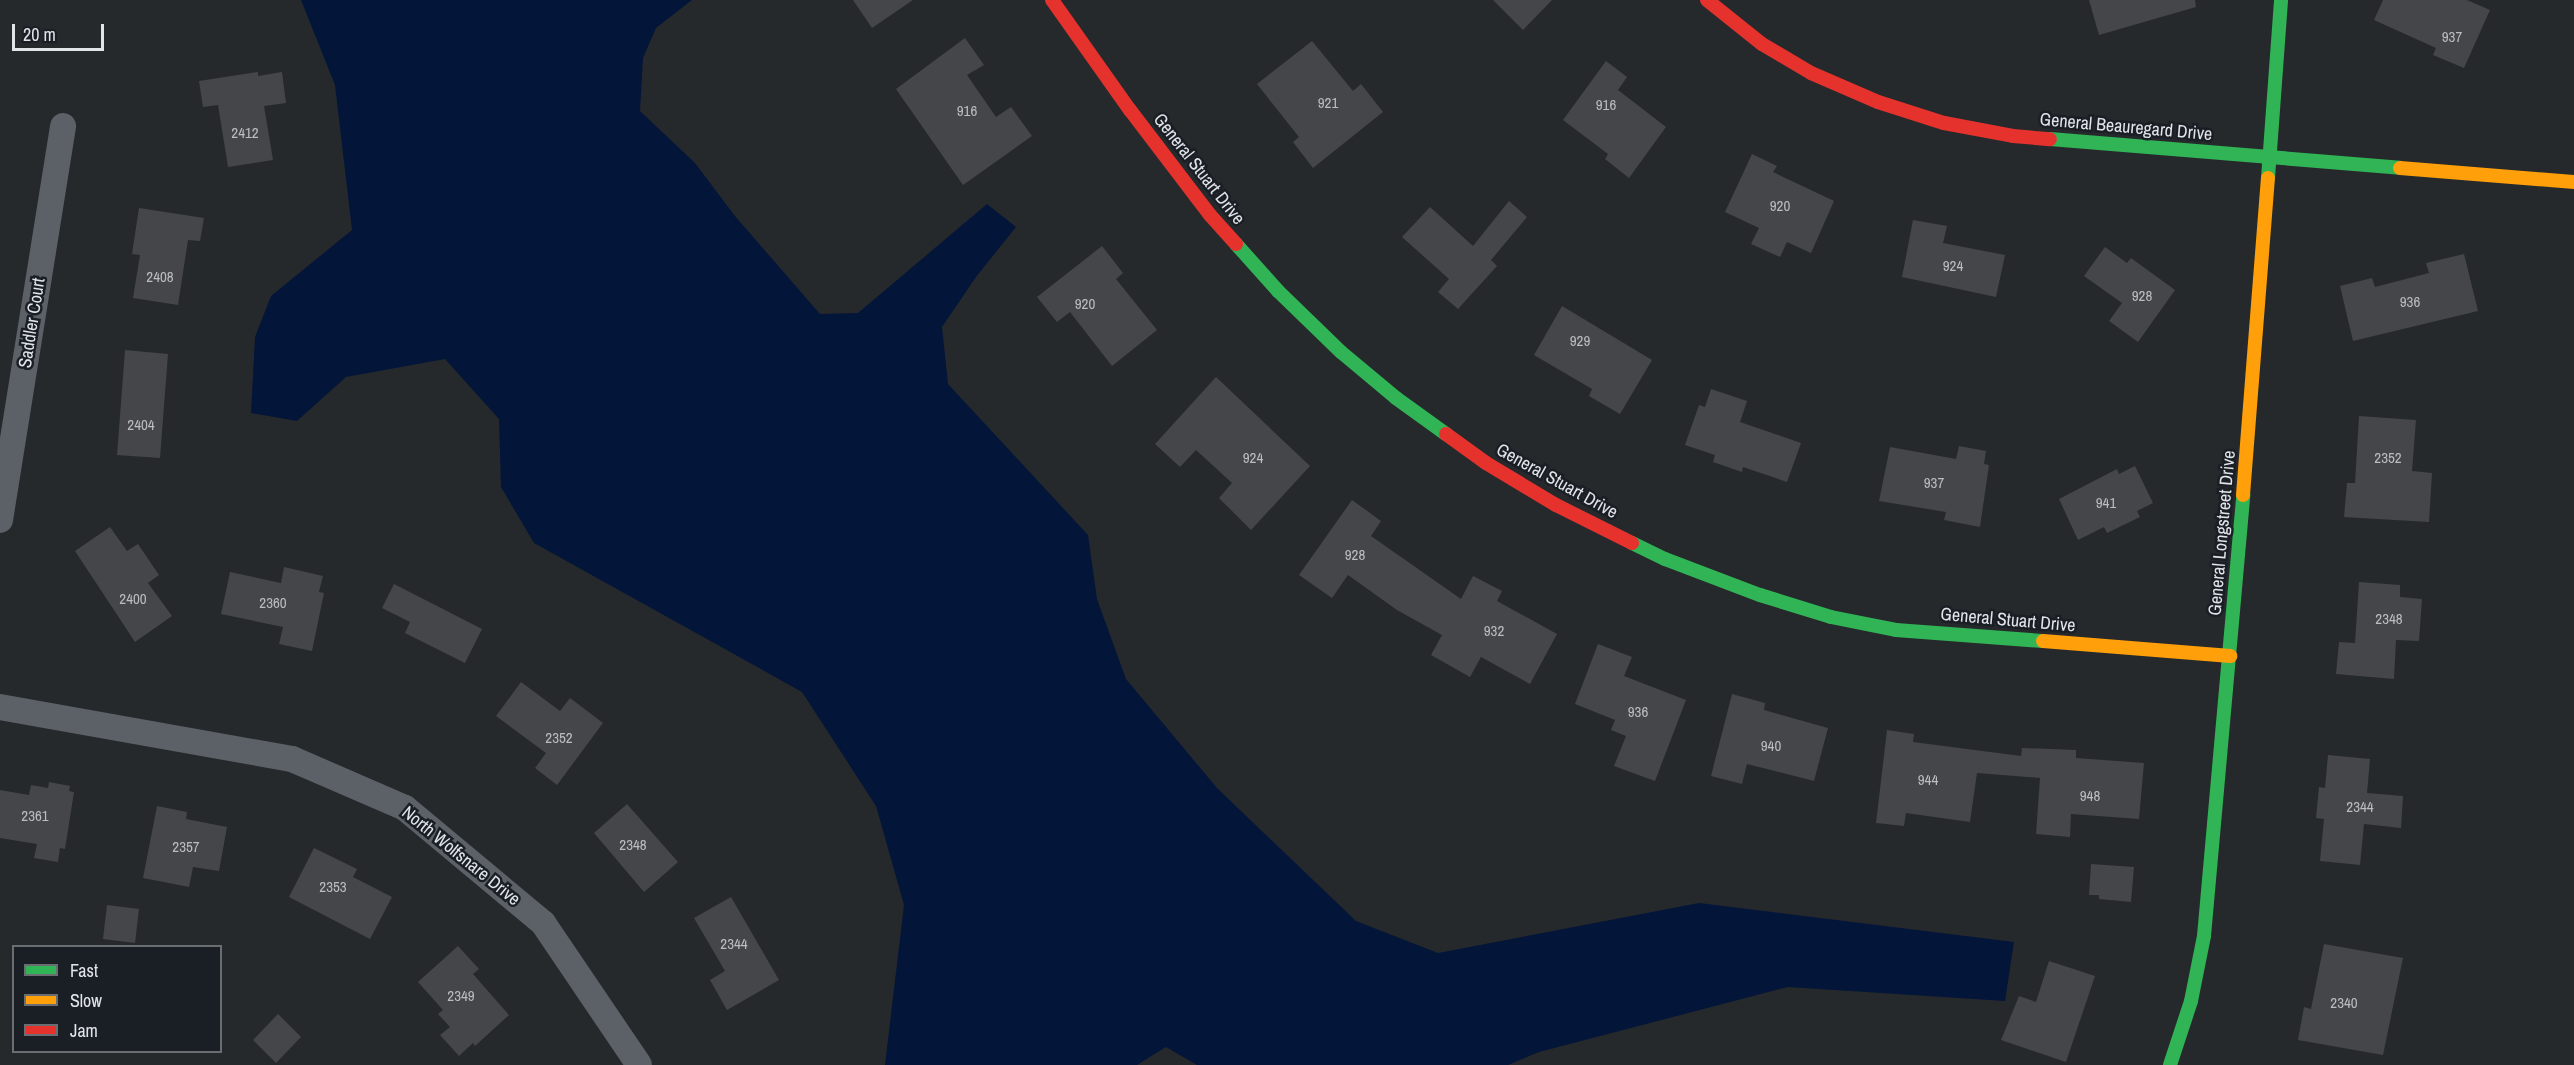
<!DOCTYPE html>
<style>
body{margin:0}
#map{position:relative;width:2574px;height:1065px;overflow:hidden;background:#26292c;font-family:"Archivo Narrow",sans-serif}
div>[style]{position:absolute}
.water>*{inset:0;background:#031538}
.building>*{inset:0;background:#444649}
.street>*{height:26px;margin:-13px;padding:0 13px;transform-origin:13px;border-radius:13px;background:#5c6168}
.fast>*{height:14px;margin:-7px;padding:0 7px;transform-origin:7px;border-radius:7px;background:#30b455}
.slow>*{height:14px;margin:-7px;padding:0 7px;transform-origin:7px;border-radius:7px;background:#ff9f0a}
.jam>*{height:14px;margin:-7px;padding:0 7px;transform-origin:7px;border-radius:7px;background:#e5322d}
span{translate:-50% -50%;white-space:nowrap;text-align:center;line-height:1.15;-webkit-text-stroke:5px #1a1e25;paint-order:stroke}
.number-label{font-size:15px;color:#babdc1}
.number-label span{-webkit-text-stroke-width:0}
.street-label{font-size:18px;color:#e1e5e9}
.legend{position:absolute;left:12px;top:945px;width:210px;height:108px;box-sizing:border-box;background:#1a1e25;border:2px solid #6a6e73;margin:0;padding:8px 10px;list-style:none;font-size:18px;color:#e1e5e9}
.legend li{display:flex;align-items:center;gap:12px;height:30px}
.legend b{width:30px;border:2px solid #6a6e73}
.scale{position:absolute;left:12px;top:24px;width:92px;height:27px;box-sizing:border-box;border:3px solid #e1e5e9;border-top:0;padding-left:8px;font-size:18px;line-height:21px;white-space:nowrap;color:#e1e5e9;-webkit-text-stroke:4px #1a1e25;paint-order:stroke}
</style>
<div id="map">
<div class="water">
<i style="clip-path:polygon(301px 0,692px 0,656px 28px,643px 58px,640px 111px,695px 163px,735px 216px,820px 314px,858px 313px,987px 204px,1016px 227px,976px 277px,942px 327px,948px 384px,1088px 535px,1097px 599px,1126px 679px,1217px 788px,1356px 921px,1438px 953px,1699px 903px,2014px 942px,2005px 1001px,1788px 987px,1539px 1052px,1508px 1065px,1197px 1065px,1166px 1047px,1137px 1065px,885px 1065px,904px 905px,876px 806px,802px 692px,534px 543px,501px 487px,499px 419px,445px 359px,346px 377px,297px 421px,251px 413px,255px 337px,271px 296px,352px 230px,335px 85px)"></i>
</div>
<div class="building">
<i style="clip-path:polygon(853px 0,913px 0,872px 28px)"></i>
<i style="clip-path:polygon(1493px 0,1552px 0,1523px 30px)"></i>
<i style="clip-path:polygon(2089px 0,2195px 0,2196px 7px,2099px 35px)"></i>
<i style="clip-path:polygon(2383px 0,2467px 0,2490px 10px,2464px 68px,2433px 55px,2436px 48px,2374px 20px)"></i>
<i style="clip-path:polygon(965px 38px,984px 65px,967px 75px,996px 117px,1011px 107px,1032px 136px,963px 185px,896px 89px)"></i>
<i style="clip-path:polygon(1312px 41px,1353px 91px,1361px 84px,1383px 112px,1313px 168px,1293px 142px,1299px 137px,1257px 84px)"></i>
<i style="clip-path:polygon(1606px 61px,1627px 77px,1618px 90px,1666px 127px,1629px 178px,1605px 159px,1608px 154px,1563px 120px)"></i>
<i style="clip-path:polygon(258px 72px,258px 76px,282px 72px,286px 103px,264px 106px,273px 160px,228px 167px,218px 105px,203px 107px,199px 81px)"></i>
<i style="clip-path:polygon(1752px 154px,1777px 166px,1773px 172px,1834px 201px,1811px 253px,1787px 242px,1780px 257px,1751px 244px,1759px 228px,1725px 212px)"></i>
<i style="clip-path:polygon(1509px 201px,1527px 217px,1491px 260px,1497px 266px,1458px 309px,1438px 292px,1449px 279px,1402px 237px,1430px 207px,1473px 246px)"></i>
<i style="clip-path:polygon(139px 208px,204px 218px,200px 241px,188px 240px,178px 305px,133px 298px,140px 255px,132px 254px)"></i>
<i style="clip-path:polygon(1913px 220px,1947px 226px,1943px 243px,2005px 255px,1996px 297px,1902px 277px)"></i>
<i style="clip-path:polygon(1102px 246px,1123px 273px,1116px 279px,1157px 330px,1112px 366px,1070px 312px,1057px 322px,1037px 297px)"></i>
<i style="clip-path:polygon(2105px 247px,2127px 263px,2131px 258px,2175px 290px,2138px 342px,2109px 321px,2122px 303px,2084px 276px)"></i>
<i style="clip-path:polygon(2464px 254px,2478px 311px,2353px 341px,2340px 286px,2372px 278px,2375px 287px,2429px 273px,2426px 263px)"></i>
<i style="clip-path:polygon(1562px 306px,1652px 360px,1620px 414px,1589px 396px,1592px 389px,1534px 355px)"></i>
<i style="clip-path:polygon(125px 350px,168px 354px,160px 458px,117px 455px)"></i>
<i style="clip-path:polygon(1216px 377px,1310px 466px,1251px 530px,1219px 498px,1232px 483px,1196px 450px,1180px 467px,1155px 444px)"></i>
<i style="clip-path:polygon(1711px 389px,1747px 401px,1740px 422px,1801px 443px,1787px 482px,1743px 467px,1742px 472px,1713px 462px,1715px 455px,1685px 445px,1699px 405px,1705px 407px)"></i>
<i style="clip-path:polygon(2359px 416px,2416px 420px,2412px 471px,2432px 473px,2429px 522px,2344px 517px,2347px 483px,2355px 483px)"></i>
<i style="clip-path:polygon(1959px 446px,1986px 451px,1984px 464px,1989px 465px,1980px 527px,1944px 520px,1946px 512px,1879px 501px,1890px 447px,1956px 459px)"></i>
<i style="clip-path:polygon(2135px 466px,2153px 503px,2137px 511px,2140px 517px,2107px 533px,2104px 527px,2078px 540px,2059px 499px,2117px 469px,2119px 474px)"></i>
<i style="clip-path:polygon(1352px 500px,1381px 521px,1371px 536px,1461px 599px,1473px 576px,1502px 591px,1497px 601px,1557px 634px,1530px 684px,1481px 657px,1470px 677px,1431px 655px,1442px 635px,1397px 610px,1348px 575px,1332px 598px,1299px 575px)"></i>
<i style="clip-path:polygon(110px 527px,127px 551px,138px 544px,159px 575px,148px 583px,172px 616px,135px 642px,75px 551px)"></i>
<i style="clip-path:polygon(284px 567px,323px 576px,319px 592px,324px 593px,312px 651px,279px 644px,283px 627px,221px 614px,230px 572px,281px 583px)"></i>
<i style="clip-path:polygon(2359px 582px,2400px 585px,2400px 597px,2422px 599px,2419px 641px,2396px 640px,2394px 679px,2336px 674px,2339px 642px,2355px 643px)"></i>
<i style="clip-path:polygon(394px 584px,482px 629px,465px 663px,405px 633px,410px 622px,382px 608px)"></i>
<i style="clip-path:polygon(1598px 644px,1632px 657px,1624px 676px,1686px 700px,1655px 781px,1614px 766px,1626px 736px,1611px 730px,1615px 720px,1575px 704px)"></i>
<i style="clip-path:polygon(521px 682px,560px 711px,570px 698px,603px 723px,557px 785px,535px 768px,546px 753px,496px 716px)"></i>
<i style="clip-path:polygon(1732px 694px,1765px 703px,1764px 710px,1828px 728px,1814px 781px,1747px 764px,1742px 784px,1711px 776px)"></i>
<i style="clip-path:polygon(1887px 730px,1914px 734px,1913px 742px,2021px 756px,2022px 748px,2076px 750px,2076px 758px,2144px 763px,2139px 819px,2071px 814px,2070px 837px,2036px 834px,2040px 778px,1977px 773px,1970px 822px,1906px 813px,1904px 826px,1876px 823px)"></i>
<i style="clip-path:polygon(2328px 755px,2370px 759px,2367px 793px,2403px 796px,2401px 828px,2364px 824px,2360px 865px,2320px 861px,2324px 819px,2316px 818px,2319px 787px,2325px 788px)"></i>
<i style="clip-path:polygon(49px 782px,70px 786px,69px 791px,74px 792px,65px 849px,60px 848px,58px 862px,34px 858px,37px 844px,0 838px,0 790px,29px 795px,31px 785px,48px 788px)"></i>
<i style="clip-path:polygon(627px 804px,678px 862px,644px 892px,594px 833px)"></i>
<i style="clip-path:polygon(157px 806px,187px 812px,186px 819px,227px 827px,219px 871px,193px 867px,189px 887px,143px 878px)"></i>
<i style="clip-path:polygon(314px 848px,357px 869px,353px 877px,392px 897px,370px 939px,289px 897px)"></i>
<i style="clip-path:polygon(2091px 864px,2134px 867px,2131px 902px,2099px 899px,2099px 895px,2089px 895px)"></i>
<i style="clip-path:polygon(731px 897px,779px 980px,727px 1010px,710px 980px,725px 971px,694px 918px)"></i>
<i style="clip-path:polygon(107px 905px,139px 909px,135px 943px,103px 939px)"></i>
<i style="clip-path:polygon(2324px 944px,2403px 958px,2383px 1055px,2298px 1040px,2304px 1007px,2311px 1009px)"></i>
<i style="clip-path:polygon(458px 946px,479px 969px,473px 974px,509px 1015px,475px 1046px,473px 1043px,459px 1056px,440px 1035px,450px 1027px,438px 1014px,443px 1010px,418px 982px)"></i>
<i style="clip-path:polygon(2049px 961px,2095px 976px,2066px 1062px,2001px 1040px,2019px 996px,2036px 1002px)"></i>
<i style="clip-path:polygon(278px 1014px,301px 1037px,276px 1063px,253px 1040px)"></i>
</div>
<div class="street">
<i style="left:0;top:520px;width:399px;rotate:-80.9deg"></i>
<i style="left:0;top:707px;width:297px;rotate:10.1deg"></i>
<i style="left:292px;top:759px;width:123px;rotate:23.4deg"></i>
<i style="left:405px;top:808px;width:180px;rotate:39.8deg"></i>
<i style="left:543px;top:923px;width:171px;rotate:55.9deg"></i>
</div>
<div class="fast">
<i style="left:2050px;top:139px;width:351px;rotate:4.7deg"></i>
<i style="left:2268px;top:178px;width:178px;rotate:-85.8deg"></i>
<i style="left:1236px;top:244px;width:63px;rotate:48.2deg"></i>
<i style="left:1278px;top:291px;width:88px;rotate:44.1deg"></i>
<i style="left:1341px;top:352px;width:72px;rotate:39.9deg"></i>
<i style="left:1396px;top:398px;width:62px;rotate:35.8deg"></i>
<i style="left:1632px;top:543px;width:37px;rotate:26deg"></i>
<i style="left:1665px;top:559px;width:102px;rotate:20.8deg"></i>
<i style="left:1760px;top:595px;width:74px;rotate:17.2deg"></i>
<i style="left:1831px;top:617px;width:66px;rotate:11.3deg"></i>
<i style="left:1896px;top:630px;width:147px;rotate:4.3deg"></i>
<i style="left:2170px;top:1065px;width:67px;rotate:-71.8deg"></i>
<i style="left:2191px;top:1001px;width:66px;rotate:-78.7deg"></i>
<i style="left:2204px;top:936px;width:443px;rotate:-84.9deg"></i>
</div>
<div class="slow">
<i style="left:2400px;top:168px;width:175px;rotate:4.6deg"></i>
<i style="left:2243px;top:495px;width:318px;rotate:-85.5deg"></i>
<i style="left:2043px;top:641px;width:188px;rotate:4.6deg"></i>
</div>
<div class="jam">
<i style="left:1052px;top:0;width:135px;rotate:54.7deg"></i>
<i style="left:1130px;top:110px;width:132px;rotate:52.7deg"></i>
<i style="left:1210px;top:215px;width:39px;rotate:48deg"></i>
<i style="left:1707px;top:0;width:70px;rotate:38.7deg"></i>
<i style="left:1762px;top:44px;width:57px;rotate:30.6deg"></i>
<i style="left:1811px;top:73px;width:73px;rotate:23.4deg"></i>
<i style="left:1878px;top:102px;width:69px;rotate:17.7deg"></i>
<i style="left:1944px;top:123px;width:70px;rotate:10.7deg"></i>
<i style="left:2013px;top:136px;width:37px;rotate:5deg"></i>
<i style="left:1446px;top:434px;width:49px;rotate:35.9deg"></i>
<i style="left:1486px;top:463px;width:82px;rotate:31deg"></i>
<i style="left:1556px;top:505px;width:85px;rotate:26.6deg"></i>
</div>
<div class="number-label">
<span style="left:2452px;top:37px">937</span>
<span style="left:1328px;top:103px">921</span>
<span style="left:1606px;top:105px">916</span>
<span style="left:967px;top:111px">916</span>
<span style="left:245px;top:133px">2412</span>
<span style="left:1780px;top:206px">920</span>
<span style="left:1953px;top:266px">924</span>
<span style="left:160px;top:277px">2408</span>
<span style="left:2142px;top:296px">928</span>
<span style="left:2410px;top:302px">936</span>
<span style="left:1085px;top:304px">920</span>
<span style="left:1580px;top:341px">929</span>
<span style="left:141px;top:425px">2404</span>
<span style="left:1253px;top:458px">924</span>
<span style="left:2388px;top:458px">2352</span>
<span style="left:1934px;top:483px">937</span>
<span style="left:2106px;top:503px">941</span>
<span style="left:1355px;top:555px">928</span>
<span style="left:133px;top:599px">2400</span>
<span style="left:273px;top:603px">2360</span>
<span style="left:2389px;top:619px">2348</span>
<span style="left:1494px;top:631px">932</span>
<span style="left:1638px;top:712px">936</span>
<span style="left:559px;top:738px">2352</span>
<span style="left:1771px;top:746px">940</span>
<span style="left:1928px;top:780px">944</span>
<span style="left:2090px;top:796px">948</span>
<span style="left:2360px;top:807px">2344</span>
<span style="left:35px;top:816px">2361</span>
<span style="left:633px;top:845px">2348</span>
<span style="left:186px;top:847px">2357</span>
<span style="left:333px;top:887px">2353</span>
<span style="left:734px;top:944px">2344</span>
<span style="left:461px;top:996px">2349</span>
<span style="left:2344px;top:1003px">2340</span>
</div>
<div class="street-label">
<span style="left:2126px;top:127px;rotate:5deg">General Beauregard Drive</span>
<span style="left:1199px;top:169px;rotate:52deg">General Stuart Drive</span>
<span style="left:32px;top:323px;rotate:-81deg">Saddler Court</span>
<span style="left:1557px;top:481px;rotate:29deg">General Stuart Drive</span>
<span style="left:2222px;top:533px;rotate:-85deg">General Longstreet Drive</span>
<span style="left:2008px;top:620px;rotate:5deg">General Stuart Drive</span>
<span style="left:461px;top:856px;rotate:39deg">North Wolfsnare Drive</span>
</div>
<ul class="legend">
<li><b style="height:8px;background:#30b455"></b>Fast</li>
<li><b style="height:8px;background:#ff9f0a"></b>Slow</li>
<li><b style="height:8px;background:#e5322d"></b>Jam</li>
</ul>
<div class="scale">20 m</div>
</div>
